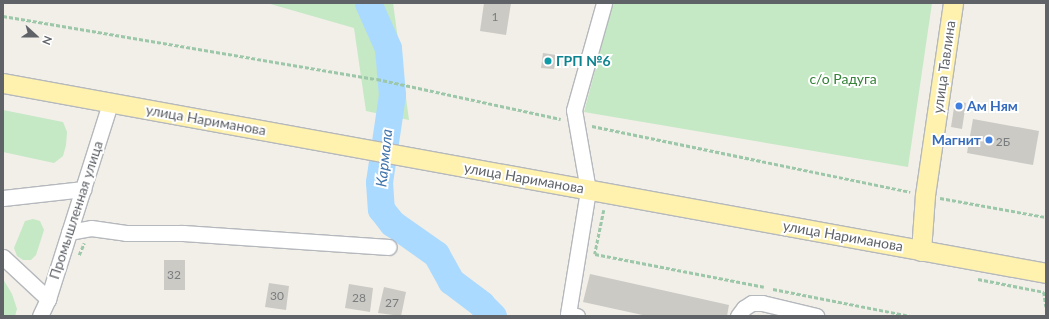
<!DOCTYPE html>
<meta charset="utf-8">
<style>
body{margin:0}
#map{position:relative;width:1049px;height:319px;overflow:hidden;background:#f1efe8;font-family:Lato,sans-serif}
div>[style]{position:absolute}
.green>*{inset:0;background:#c5e8c5}
.river>*{height:27px;margin:-13.5px;padding:0 13.5px;transform-origin:13.5px;border-radius:13.5px;background:#aadaff}
.building>*{inset:0;background:#cccac5}
.path>*{height:2.5px;margin-top:-1.25px;transform-origin:0;background:repeating-linear-gradient(90deg,#9cc7a9 0 4px,transparent 0 6px)}
.roads{filter:drop-shadow(1px 0 #b5b8bc) drop-shadow(-1px 0 #b5b8bc) drop-shadow(0 1px #b5b8bc) drop-shadow(0 -1px #b5b8bc)}
.minor>*{height:15px;margin:-7.5px;padding:0 7.5px;transform-origin:7.5px;border-radius:7.5px;background:#fff}
.major>*{height:19px;margin:-9.5px;padding:0 9.5px;transform-origin:9.5px;border-radius:9.5px;background:#fff2af}
.dots>*{width:11px;height:11px;translate:-50% -50%;box-sizing:border-box;border:2px solid #fff;border-radius:50%}
span{translate:-50% -50%;white-space:nowrap;text-align:center;line-height:1.15;-webkit-text-stroke:4px #fff;paint-order:stroke}
.number-label{font-size:12px;color:#7a7d7f}
.number-label span{-webkit-text-stroke-width:0}
.culture-label{font-size:14px;color:#0d838f;font-weight:700}
.left{translate:0 -50%;text-align:left}
.street-label{font-size:14px;color:#5f6368}
.park-label{font-size:14px;color:#348238}
.shop-label{font-size:14px;color:#366cbe;font-weight:700}
.right{translate:-100% -50%;text-align:right}
.water-label{font-size:15px;color:#4174aa;font-style:italic}
.frame{position:absolute;inset:0;border:4px solid #5f6368;pointer-events:none}
.north{position:absolute;left:16px;top:16px;width:40px;height:40px;-webkit-text-stroke:3px #fff;paint-order:stroke;rotate:111deg;font-size:11px;font-weight:700;line-height:16px;text-align:center;color:#5f6368}
.north::after{content:'';display:block;margin:auto;width:14px;height:18px;background:#5f6368;clip-path:polygon(50% 0,100% 100%,50% 72%,0 100%)}
</style>
<div id="map">
<div class="green">
<i style="clip-path:polygon(267px 3px,393px 3px,409px 120px,366px 111px,354px 28px)"></i>
<i style="clip-path:polygon(613px 3px,932px 3px,908px 167px,584px 112px)"></i>
<i style="clip-path:polygon(3px 110px,63px 122px,67px 132px,66px 145px,63px 156px,54px 163px,3px 152px)"></i>
<i style="clip-path:polygon(33px 219px,40px 221px,44px 230px,36px 255px,31px 260px,23px 260px,17px 256px,14px 248px,25px 221px)"></i>
<i style="clip-path:polygon(3px 279px,12px 294px,17px 309px,15px 316px,3px 316px)"></i>
</div>
<div class="river">
<i style="left:368px;top:3px;width:49px;rotate:66deg"></i>
<i style="left:388px;top:48px;width:47px;rotate:85.1deg"></i>
<i style="left:392px;top:95px;width:88px;rotate:98.5deg"></i>
<i style="left:379px;top:182px;width:27px;rotate:86deg"></i>
<i style="left:381px;top:209px;width:18px;rotate:52deg"></i>
<i style="left:392px;top:223px;width:54px;rotate:35.2deg"></i>
<i style="left:436px;top:254px;width:31px;rotate:61deg"></i>
<i style="left:451px;top:281px;width:38px;rotate:37deg"></i>
<i style="left:481px;top:304px;width:17px;rotate:45deg"></i>
</div>
<div class="building">
<i style="clip-path:polygon(484px 3px,511px 3px,506px 35px,480px 31px)"></i>
<i style="clip-path:polygon(543px 53px,556px 55px,554px 69px,541px 68px)"></i>
<i style="clip-path:polygon(955px 101px,966px 103px,962px 129px,951px 127px)"></i>
<i style="clip-path:polygon(973px 119px,1039px 131px,1033px 165px,967px 153px)"></i>
<i style="clip-path:polygon(164px 260px,185px 260px,185px 290px,164px 290px)"></i>
<i style="clip-path:polygon(590px 274px,729px 305px,727px 316px,647px 316px,583px 302px)"></i>
<i style="clip-path:polygon(269px 283px,289px 286px,286px 310px,265px 307px)"></i>
<i style="clip-path:polygon(349px 284px,373px 288px,370px 312px,345px 308px)"></i>
<i style="clip-path:polygon(384px 287px,406px 292px,401px 316px,378px 313px)"></i>
</div>
<div class="path">
<i style="left:3px;top:16px;width:379px;rotate:9.6deg"></i>
<i style="left:377px;top:79px;width:188px;rotate:12.3deg"></i>
<i style="left:592px;top:126px;width:325px;rotate:11.7deg"></i>
<i style="left:940px;top:198px;width:108px;rotate:10.2deg"></i>
<i style="left:604px;top:210px;width:45px;rotate:101.6deg"></i>
<i style="left:595px;top:254px;width:172px;rotate:11deg"></i>
<i style="left:79px;top:255px;width:13px;rotate:-67deg"></i>
<i style="left:978px;top:279px;width:67px;rotate:11.1deg"></i>
<i style="left:1044px;top:292px;width:15px;rotate:82deg"></i>
<i style="left:773px;top:289px;width:141px;rotate:11.1deg"></i>
</div>
<div class="roads">
<div class="minor">
<i style="left:3px;top:198px;width:81px;rotate:-6.4deg"></i>
<i style="left:69px;top:232px;width:22px;rotate:-10deg"></i>
<i style="left:91px;top:228px;width:35px;rotate:8deg"></i>
<i style="left:126px;top:233px;width:57px"></i>
<i style="left:183px;top:233px;width:206px;rotate:3.9deg"></i>
<i style="left:3px;top:257px;width:62px;rotate:43deg"></i>
<i style="left:40px;top:316px;width:19px;rotate:-65deg"></i>
<i style="left:48px;top:299px;width:206px;rotate:-72.4deg"></i>
<i style="left:577px;top:316px;width:9px;rotate:-167deg"></i>
<i style="left:568px;top:314px;width:126px;rotate:-80.8deg"></i>
<i style="left:588px;top:190px;width:81px;rotate:-99.9deg"></i>
<i style="left:574px;top:110px;width:111px;rotate:-74.3deg"></i>
<i style="left:738px;top:316px;width:10px;rotate:-53deg"></i>
<i style="left:744px;top:308px;width:9px;rotate:-32deg"></i>
<i style="left:752px;top:303px;width:10px"></i>
<i style="left:762px;top:303px;width:56px;rotate:13.5deg"></i>
</div>
<div class="major">
<i style="left:3px;top:83px;width:1060px;rotate:10.32deg"></i>
<i style="left:921px;top:251px;width:56px;rotate:-85.9deg"></i>
<i style="left:925px;top:195px;width:194px;rotate:-81.7deg"></i>
</div>
</div>
<div class="dots">
<i style="left:548px;top:61px;background:#0f9aa8"></i>
<i style="left:959px;top:106px;background:#3f7fe0"></i>
<i style="left:989px;top:140px;background:#3f7fe0"></i>
</div>
<div class="number-label">
<span style="left:495px;top:17px">1</span>
<span style="left:1003px;top:142px">2Б</span>
<span style="left:174px;top:275px">32</span>
<span style="left:277px;top:296px">30</span>
<span style="left:359px;top:298px">28</span>
<span style="left:392px;top:303px">27</span>
</div>
<div class="culture-label">
<span class="left" style="left:556px;top:61px">ГРП №6</span>
</div>
<div class="street-label">
<span style="left:944px;top:67px;rotate:-82deg">улица Тавлина</span>
<span style="left:206px;top:120px;rotate:10deg">улица Нариманова</span>
<span style="left:524px;top:178px;rotate:10deg">улица Нариманова</span>
<span style="left:76px;top:210px;rotate:-72deg">Промышленная улица</span>
<span style="left:843px;top:236px;rotate:10deg">улица Нариманова</span>
</div>
<div class="park-label">
<span style="left:843px;top:79px">с/о Радуга</span>
</div>
<div class="shop-label">
<span class="left" style="left:967px;top:106px">Ам Ням</span>
<span class="right" style="left:981px;top:140px">Магнит</span>
</div>
<div class="water-label">
<span style="left:384px;top:158px;rotate:-84deg">Кармала</span>
</div>
<div class="frame"></div>
<div class="north">N</div>
</div>
